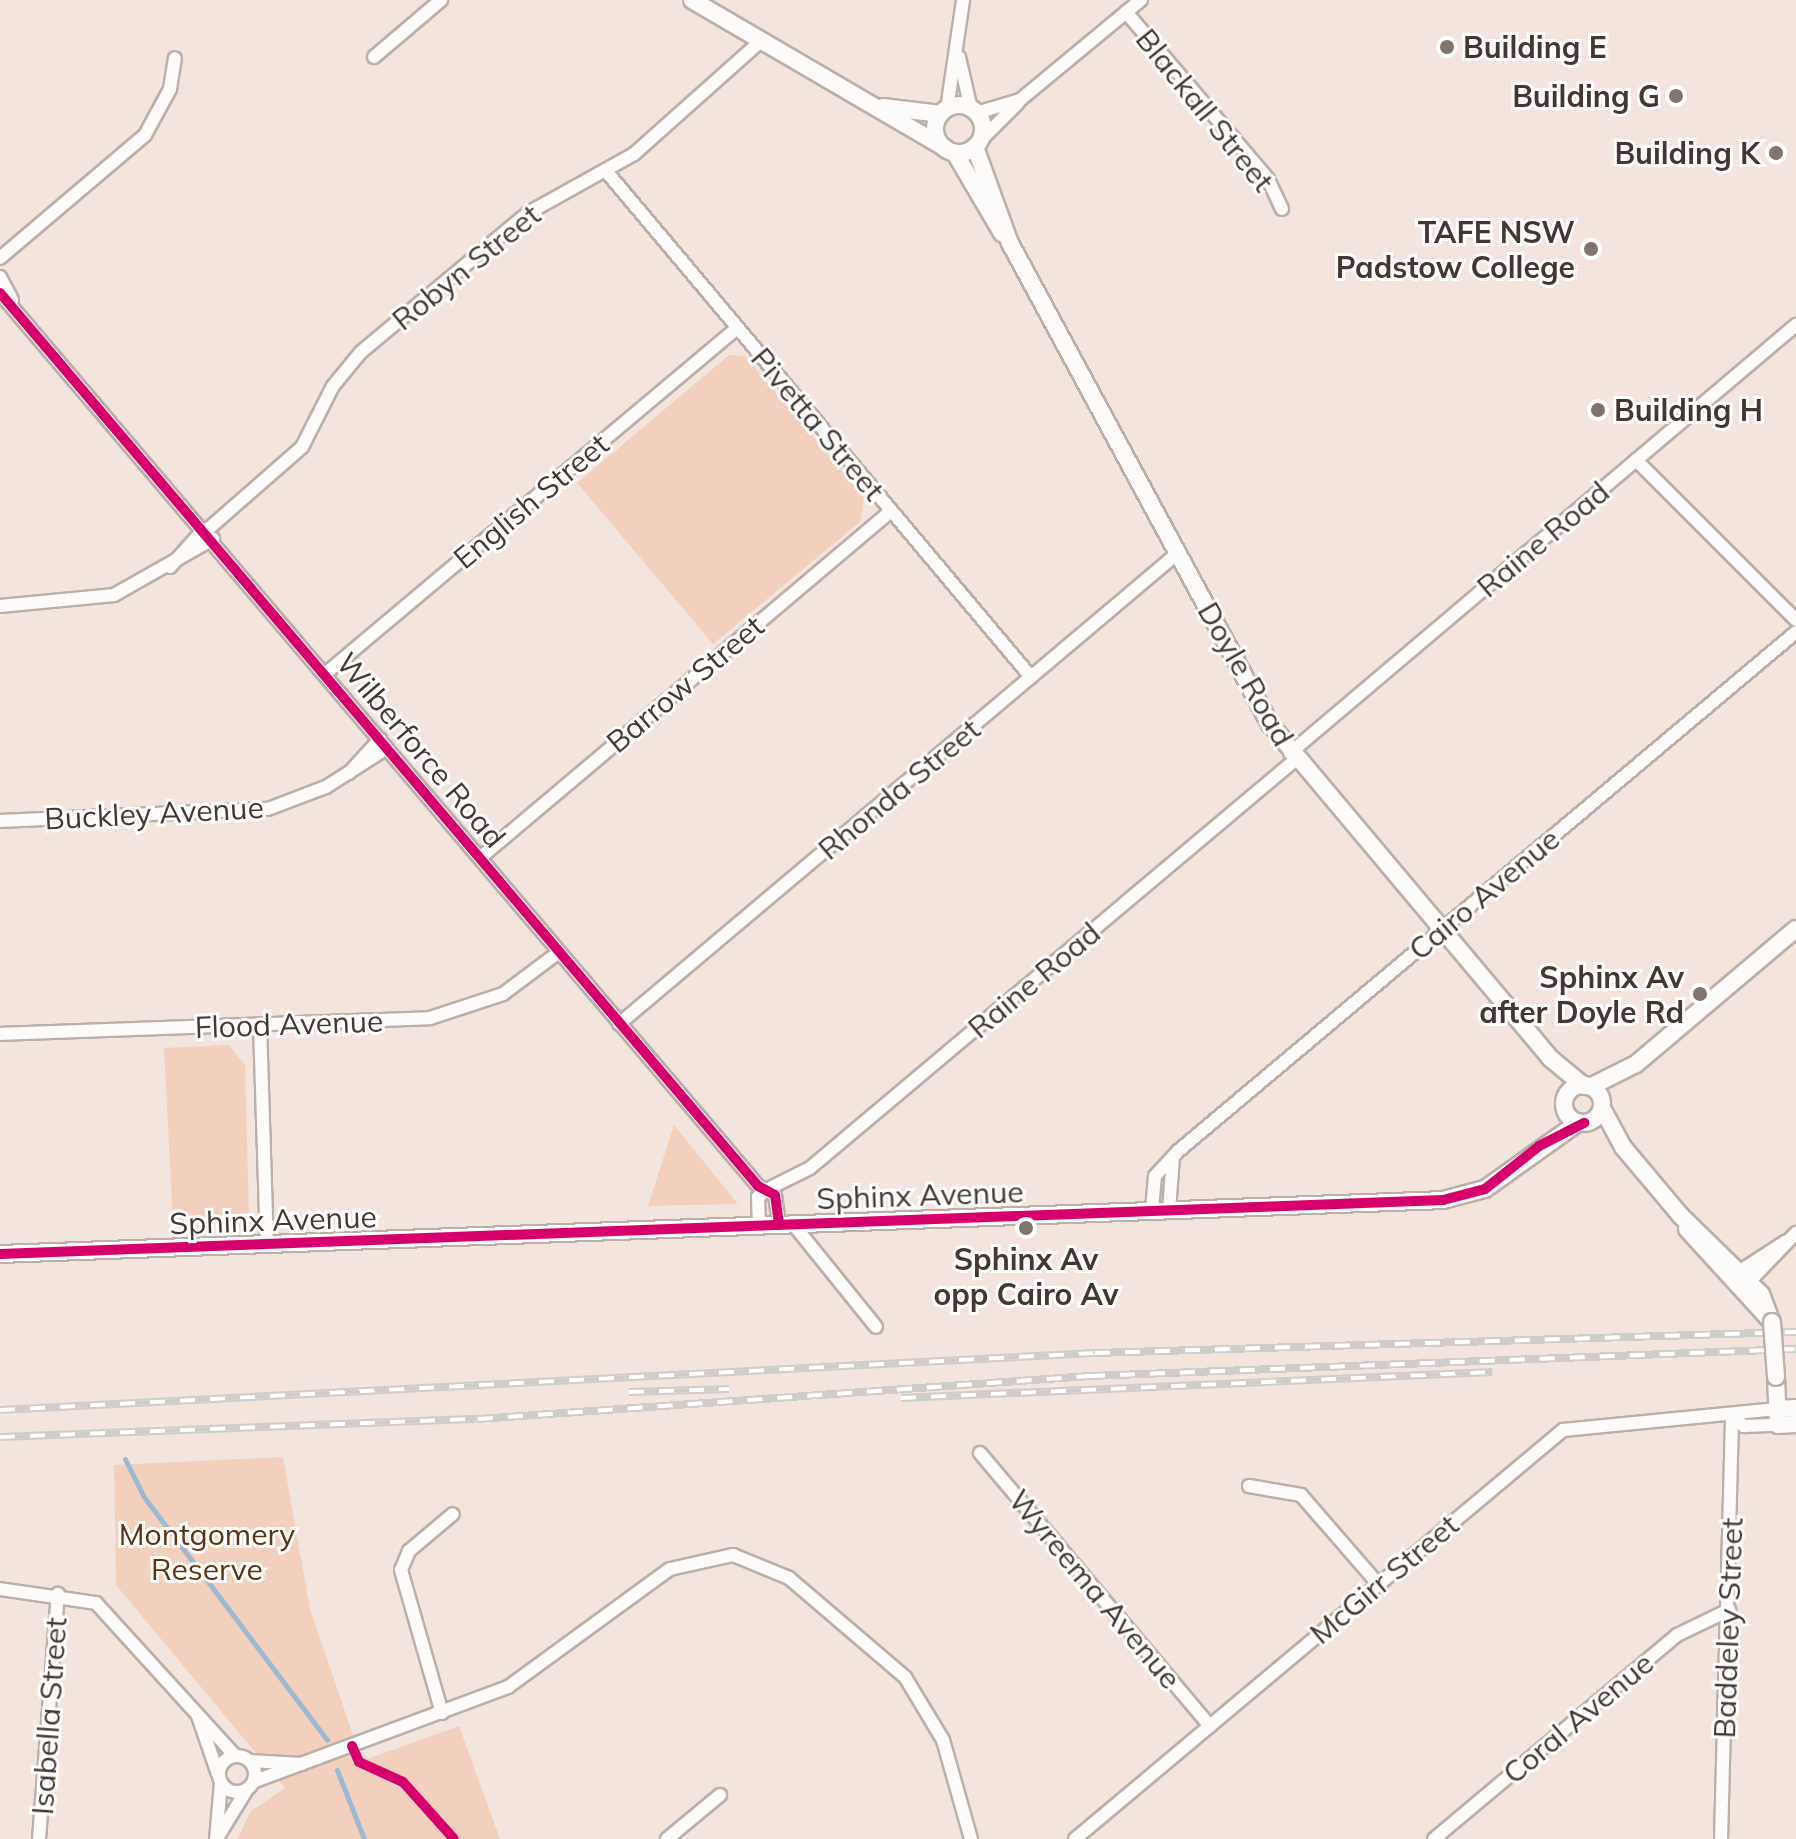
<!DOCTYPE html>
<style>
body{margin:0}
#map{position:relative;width:1796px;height:1839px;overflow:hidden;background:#f3e5de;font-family:Mulish,sans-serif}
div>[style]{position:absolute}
.green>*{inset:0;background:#f2d0bd}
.stream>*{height:5px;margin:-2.5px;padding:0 2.5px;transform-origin:2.5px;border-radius:2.5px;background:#9cb9d3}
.roads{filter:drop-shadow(2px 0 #bbafa9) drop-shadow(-2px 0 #bbafa9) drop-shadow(0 2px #bbafa9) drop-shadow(0 -2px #bbafa9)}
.minor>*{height:12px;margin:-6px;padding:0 6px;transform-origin:6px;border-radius:6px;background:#fdfbfa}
.minor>.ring{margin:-6px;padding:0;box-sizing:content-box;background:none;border:12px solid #fdfbfa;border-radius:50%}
.tertiary>*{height:16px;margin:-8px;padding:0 8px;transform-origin:8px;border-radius:8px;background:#fdfbfa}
.tertiary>.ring{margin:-8px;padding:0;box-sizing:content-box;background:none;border:16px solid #fdfbfa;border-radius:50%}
.rail>*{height:8px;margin-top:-4px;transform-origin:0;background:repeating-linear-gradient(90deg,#fff 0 15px,#d1ccca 0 30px);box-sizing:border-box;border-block:2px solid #d1ccca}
.bridges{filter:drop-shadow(2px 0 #bbafa9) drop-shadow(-2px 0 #bbafa9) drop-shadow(0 2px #bbafa9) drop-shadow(0 -2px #bbafa9)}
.tertiary-bridge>*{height:16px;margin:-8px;padding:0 8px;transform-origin:8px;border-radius:8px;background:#fdfbfa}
.cycleway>*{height:10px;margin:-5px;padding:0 5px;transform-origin:5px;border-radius:5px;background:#d6006c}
.dots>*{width:22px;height:22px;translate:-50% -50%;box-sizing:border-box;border:4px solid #fff;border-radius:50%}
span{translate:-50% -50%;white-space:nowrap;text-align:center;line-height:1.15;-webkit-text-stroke:6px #fff;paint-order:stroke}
.poi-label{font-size:30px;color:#433730;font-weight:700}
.left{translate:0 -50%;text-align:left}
.right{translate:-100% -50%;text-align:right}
.street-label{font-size:30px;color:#433730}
.park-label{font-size:30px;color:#612f0b}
</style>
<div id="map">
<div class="green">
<i style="clip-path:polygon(729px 355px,745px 356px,864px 497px,861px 521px,713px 644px,577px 483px)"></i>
<i style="clip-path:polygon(229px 1045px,245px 1065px,249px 1215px,173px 1223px,164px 1048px)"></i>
<i style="clip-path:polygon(674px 1125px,738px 1204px,648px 1206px)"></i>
<i style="clip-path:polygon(283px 1457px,310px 1609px,362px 1761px,459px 1726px,500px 1839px,237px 1839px,251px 1811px,285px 1788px,116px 1585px,114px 1465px)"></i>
</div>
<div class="stream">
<i style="left:125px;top:1459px;width:42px;rotate:63.4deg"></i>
<i style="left:144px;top:1497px;width:304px;rotate:53deg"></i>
<i style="left:337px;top:1770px;width:74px;rotate:68.6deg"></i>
</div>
<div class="roads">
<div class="minor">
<i style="left:1126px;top:12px;width:219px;rotate:49.6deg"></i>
<i style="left:1268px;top:179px;width:33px;rotate:65deg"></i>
<i style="left:374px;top:57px;width:88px;rotate:-40.4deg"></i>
<i style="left:959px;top:57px;width:53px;rotate:77deg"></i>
<i style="left:947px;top:109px;width:110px;rotate:-81.6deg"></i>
<i style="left:976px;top:113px;width:46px;rotate:-16.5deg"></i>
<i style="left:1020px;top:100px;width:157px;rotate:-39.6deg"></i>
<i style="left:979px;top:142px;width:55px;rotate:-45deg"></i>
<i style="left:606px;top:171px;width:661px;rotate:49.97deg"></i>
<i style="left:0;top:258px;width:190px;rotate:-40.3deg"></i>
<i style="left:145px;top:135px;width:52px;rotate:-61.5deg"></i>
<i style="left:170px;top:89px;width:31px;rotate:-81deg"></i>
<i style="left:0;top:277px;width:26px;rotate:62deg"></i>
<i style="left:0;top:293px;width:1171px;rotate:49.67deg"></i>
<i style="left:758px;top:1186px;width:19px;rotate:28deg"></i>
<i style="left:775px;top:1195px;width:30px;rotate:82deg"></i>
<i style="left:1636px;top:460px;width:226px;rotate:45deg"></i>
<i style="left:206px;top:531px;width:128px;rotate:-41.2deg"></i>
<i style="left:302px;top:447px;width:68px;rotate:-63.1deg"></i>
<i style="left:333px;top:386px;width:44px;rotate:-50.5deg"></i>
<i style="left:361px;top:352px;width:217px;rotate:-39.8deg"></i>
<i style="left:528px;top:213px;width:121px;rotate:-29.1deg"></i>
<i style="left:634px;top:154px;width:171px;rotate:-41.7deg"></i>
<i style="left:170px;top:567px;width:51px;rotate:-48.2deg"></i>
<i style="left:0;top:606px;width:115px;rotate:-5.5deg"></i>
<i style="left:114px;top:595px;width:114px;rotate:-29.5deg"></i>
<i style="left:325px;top:674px;width:538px;rotate:-40.02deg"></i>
<i style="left:1290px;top:753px;width:663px;rotate:-40.23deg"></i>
<i style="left:349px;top:773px;width:46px;rotate:-47.6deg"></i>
<i style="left:0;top:821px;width:268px;rotate:-2.6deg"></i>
<i style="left:268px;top:809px;width:62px;rotate:-20.8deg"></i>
<i style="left:326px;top:787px;width:72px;rotate:-32.6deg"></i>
<i style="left:480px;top:858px;width:538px;rotate:-40.17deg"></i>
<i style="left:619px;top:1024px;width:731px;rotate:-40.12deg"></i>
<i style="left:260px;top:1025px;width:220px;rotate:88.2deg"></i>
<i style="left:0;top:1034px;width:430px;rotate:-2.1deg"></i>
<i style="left:430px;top:1018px;width:77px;rotate:-18.2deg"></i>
<i style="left:503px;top:994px;width:70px;rotate:-36.9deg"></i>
<i style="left:766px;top:1190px;width:49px;rotate:-26.6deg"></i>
<i style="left:810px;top:1168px;width:634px;rotate:-40.07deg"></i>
<i style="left:1152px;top:1210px;width:34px;rotate:-85deg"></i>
<i style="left:1155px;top:1176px;width:33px;rotate:-47deg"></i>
<i style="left:1177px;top:1152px;width:808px;rotate:-40.03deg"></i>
<i style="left:1169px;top:1210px;width:53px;rotate:-85.7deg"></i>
<i style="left:793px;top:1224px;width:132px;rotate:51.1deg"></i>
<i style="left:759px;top:1226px;width:29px;rotate:-92deg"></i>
<i style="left:758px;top:1197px;width:11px;rotate:-41deg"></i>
<i style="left:1734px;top:1275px;width:61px;rotate:-32.9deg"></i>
<i style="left:1745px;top:1286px;width:74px;rotate:-46.1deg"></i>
<i style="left:1732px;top:1416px;width:16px;rotate:40deg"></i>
<i style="left:1744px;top:1426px;width:34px;rotate:-2deg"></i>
<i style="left:980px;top:1453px;width:357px;rotate:49.9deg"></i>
<i style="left:1249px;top:1486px;width:53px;rotate:9.8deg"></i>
<i style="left:1301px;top:1495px;width:119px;rotate:49.1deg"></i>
<i style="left:0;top:1589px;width:97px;rotate:8.3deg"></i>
<i style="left:96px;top:1603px;width:207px;rotate:47.7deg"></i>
<i style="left:442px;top:1713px;width:149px;rotate:-106deg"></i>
<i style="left:401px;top:1570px;width:21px;rotate:-67deg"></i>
<i style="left:409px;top:1551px;width:57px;rotate:-40.1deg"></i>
<i style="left:198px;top:1716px;width:61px;rotate:71deg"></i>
<i class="ring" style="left:219px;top:1756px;width:24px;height:24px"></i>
<i style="left:250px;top:1761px;width:52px;rotate:3.3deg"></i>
<i style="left:255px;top:1781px;width:270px;rotate:-20.4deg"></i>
<i style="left:508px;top:1687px;width:200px;rotate:-36.1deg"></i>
<i style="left:670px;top:1569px;width:65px;rotate:-12.5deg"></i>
<i style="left:733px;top:1555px;width:61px;rotate:22.3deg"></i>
<i style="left:789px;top:1578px;width:153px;rotate:40.5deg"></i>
<i style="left:905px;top:1677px;width:74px;rotate:58.9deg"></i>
<i style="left:943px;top:1740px;width:103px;rotate:74.2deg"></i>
<i style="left:217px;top:1838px;width:55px;rotate:-58.3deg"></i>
<i style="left:39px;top:1839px;width:246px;rotate:-85.6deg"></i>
<i style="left:216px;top:1839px;width:56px;rotate:-84.9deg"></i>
<i style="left:667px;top:1839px;width:69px;rotate:-39.7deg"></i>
<i style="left:1075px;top:1839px;width:637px;rotate:-39.97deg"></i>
<i style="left:1563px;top:1430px;width:215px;rotate:-5.6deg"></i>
<i style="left:1434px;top:1839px;width:317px;rotate:-40deg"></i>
<i style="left:1677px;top:1635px;width:58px;rotate:-25.7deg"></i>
<i style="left:1721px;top:1839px;width:423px;rotate:-88.5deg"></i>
</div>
<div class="tertiary">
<i style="left:692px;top:0;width:293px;rotate:30.3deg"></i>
<i class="ring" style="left:935px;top:105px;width:32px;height:32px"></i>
<i style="left:883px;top:107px;width:58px;rotate:6.9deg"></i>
<i style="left:975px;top:147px;width:102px;rotate:70deg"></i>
<i style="left:1010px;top:243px;width:547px;rotate:61.61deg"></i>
<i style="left:1270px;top:724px;width:436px;rotate:50deg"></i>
<i style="left:1550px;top:1058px;width:44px;rotate:39.5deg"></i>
<i style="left:955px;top:153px;width:93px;rotate:59.6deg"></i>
<i class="ring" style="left:1564px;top:1085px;width:22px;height:22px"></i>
<i style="left:1590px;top:1087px;width:51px;rotate:-26.6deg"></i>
<i style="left:1636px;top:1064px;width:209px;rotate:-40.2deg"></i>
<i style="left:1602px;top:1108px;width:44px;rotate:61.7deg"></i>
<i style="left:1623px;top:1147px;width:89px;rotate:50deg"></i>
<i style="left:1680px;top:1215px;width:113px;rotate:44.3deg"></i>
<i style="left:1761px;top:1294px;width:30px;rotate:69deg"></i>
<i style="left:1687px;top:1229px;width:125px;rotate:47.6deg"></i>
<i style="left:0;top:1254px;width:1444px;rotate:-2.14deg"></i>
<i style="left:1443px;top:1200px;width:43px;rotate:-14.7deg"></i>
<i style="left:1485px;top:1189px;width:115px;rotate:-35.5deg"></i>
<i style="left:1776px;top:1377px;width:48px;rotate:87.6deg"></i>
<i style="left:1778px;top:1425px;width:18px;rotate:-3deg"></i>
<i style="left:1777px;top:1409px;width:19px;rotate:-3deg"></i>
</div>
</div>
<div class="rail">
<i style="left:629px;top:1392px;width:100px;rotate:-1.7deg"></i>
<i style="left:901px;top:1398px;width:592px;rotate:-2.52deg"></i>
<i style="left:0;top:1410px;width:1096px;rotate:-2.98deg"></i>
<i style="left:1095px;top:1353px;width:701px;rotate:-1.72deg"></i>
<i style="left:0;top:1437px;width:478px;rotate:-2.2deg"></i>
<i style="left:478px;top:1419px;width:614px;rotate:-4.02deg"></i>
<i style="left:1090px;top:1376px;width:707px;rotate:-2.19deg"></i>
</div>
<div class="bridges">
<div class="tertiary-bridge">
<i style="left:1772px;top:1322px;width:55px;rotate:85.8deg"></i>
</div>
</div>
<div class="cycleway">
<i style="left:0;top:293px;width:1171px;rotate:49.67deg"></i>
<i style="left:758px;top:1186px;width:19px;rotate:28deg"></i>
<i style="left:775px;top:1195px;width:30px;rotate:82deg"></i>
<i style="left:0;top:1254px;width:1444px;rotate:-2.14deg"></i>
<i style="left:1443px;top:1200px;width:43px;rotate:-14.7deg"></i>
<i style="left:1485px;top:1189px;width:69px;rotate:-38.5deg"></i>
<i style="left:1539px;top:1146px;width:51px;rotate:-27.1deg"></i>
<i style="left:352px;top:1746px;width:17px;rotate:66deg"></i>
<i style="left:359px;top:1762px;width:48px;rotate:24.4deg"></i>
<i style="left:403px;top:1782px;width:76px;rotate:48.2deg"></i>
</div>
<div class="dots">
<i style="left:1447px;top:47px;background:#81746d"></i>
<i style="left:1676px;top:96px;background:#81746d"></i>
<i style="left:1776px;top:153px;background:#81746d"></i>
<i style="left:1591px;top:249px;background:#81746d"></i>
<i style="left:1598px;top:410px;background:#81746d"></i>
<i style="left:1700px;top:994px;background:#81746d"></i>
<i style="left:1026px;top:1228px;background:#81746d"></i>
</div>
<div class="poi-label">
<span class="left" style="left:1463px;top:47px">Building E</span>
<span class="right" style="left:1660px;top:96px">Building G</span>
<span class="right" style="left:1760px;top:153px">Building K</span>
<span class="right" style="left:1575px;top:249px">TAFE NSW<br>Padstow College</span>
<span class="left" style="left:1614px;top:410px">Building H</span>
<span class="right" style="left:1684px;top:994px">Sphinx Av<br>after Doyle Rd</span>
<span style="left:1026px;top:1276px">Sphinx Av<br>opp Cairo Av</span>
</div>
<div class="street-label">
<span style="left:1205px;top:110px;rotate:51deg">Blackall Street</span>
<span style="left:466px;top:267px;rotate:-39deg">Robyn Street</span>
<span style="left:818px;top:424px;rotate:50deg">Pivetta Street</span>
<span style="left:531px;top:501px;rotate:-40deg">English Street</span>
<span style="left:1543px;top:539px;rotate:-40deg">Raine Road</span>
<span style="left:1246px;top:674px;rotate:60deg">Doyle Road</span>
<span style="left:685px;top:684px;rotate:-40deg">Barrow Street</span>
<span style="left:421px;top:750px;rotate:50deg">Wilberforce Road</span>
<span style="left:899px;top:789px;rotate:-40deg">Rhonda Street</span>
<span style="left:154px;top:813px;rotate:-3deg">Buckley Avenue</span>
<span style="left:1484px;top:894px;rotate:-40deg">Cairo Avenue</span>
<span style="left:1034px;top:980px;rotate:-40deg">Raine Road</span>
<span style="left:289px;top:1024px;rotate:-2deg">Flood Avenue</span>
<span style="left:920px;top:1195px;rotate:-2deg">Sphinx Avenue</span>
<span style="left:273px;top:1220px;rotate:-2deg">Sphinx Avenue</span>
<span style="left:1384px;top:1579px;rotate:-40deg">McGirr Street</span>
<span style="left:1095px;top:1589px;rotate:50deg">Wyreema Avenue</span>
<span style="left:1728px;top:1628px;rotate:-88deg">Baddeley Street</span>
<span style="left:49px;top:1716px;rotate:-86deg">Isabella Street</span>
<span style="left:1578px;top:1718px;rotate:-40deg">Coral Avenue</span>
</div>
<div class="park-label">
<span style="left:207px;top:1551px">Montgomery<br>Reserve</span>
</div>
</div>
